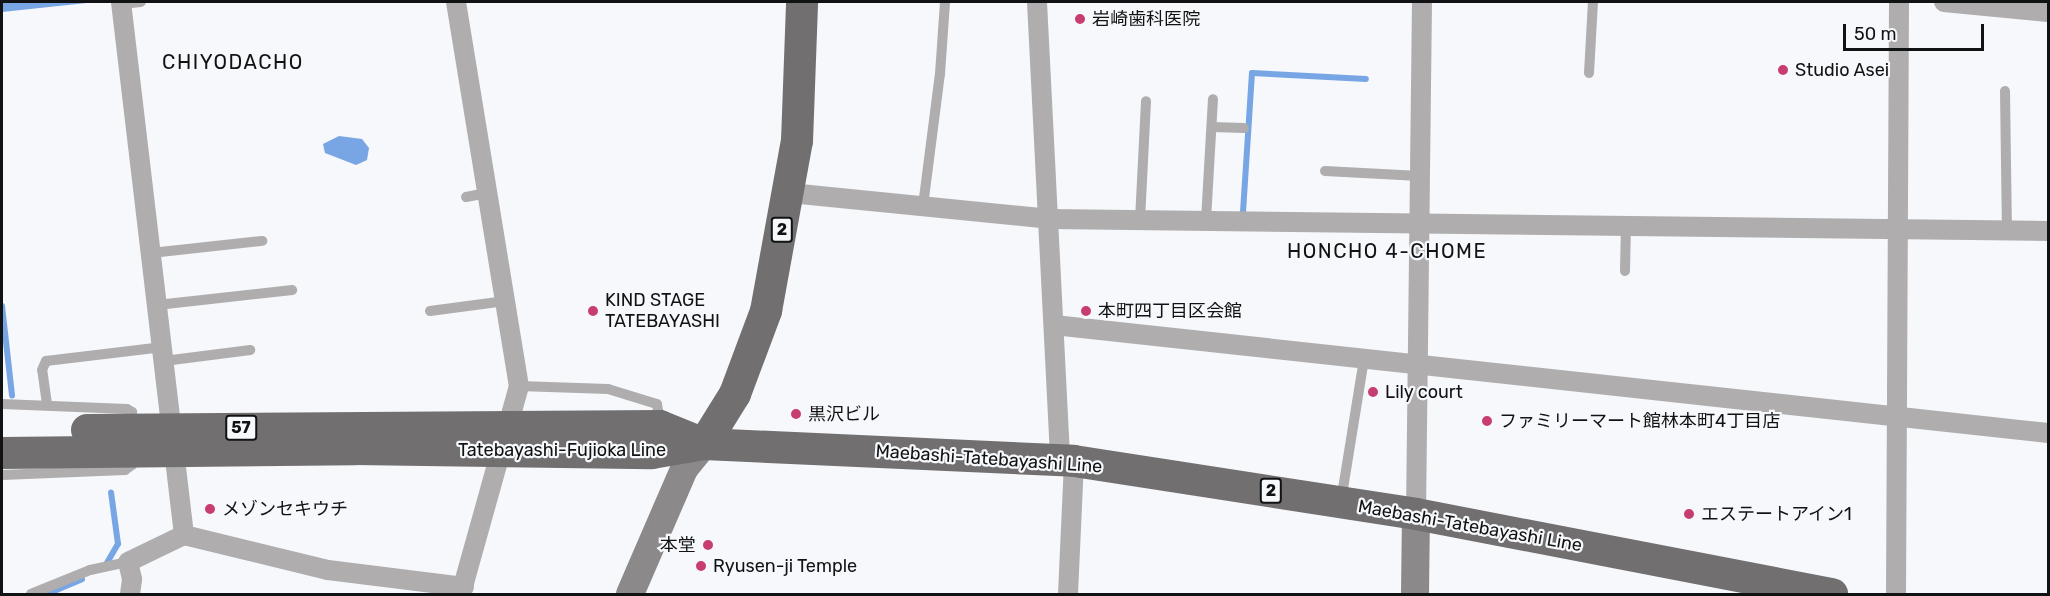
<!DOCTYPE html>
<meta charset="utf-8">
<style>
body{margin:0}
#map{position:relative;width:2050px;height:596px;overflow:hidden;background:#f6f8fb;font-family:Rubik,"Noto Sans JP",sans-serif}
div>[style]{position:absolute}
.water>*{inset:0;background:#78a5e4}
.stream>*{height:6px;margin:-3px;padding:0 3px;transform-origin:3px;border-radius:3px;background:#78a5e4}
.lane>*{height:10px;margin:-5px;padding:0 5px;transform-origin:5px;border-radius:5px;background:#afadae}
.street>*{height:20px;margin:-10px;padding:0 10px;transform-origin:10px;border-radius:10px;background:#afadae}
.secondary>*{height:28px;margin:-14px;padding:0 14px;transform-origin:14px;border-radius:14px;background:#8b898a}
.primary>*{height:32px;margin:-16px;padding:0 16px;transform-origin:16px;border-radius:16px;background:#726f71}
.dots>*{width:16px;height:16px;translate:-50% -50%;box-sizing:border-box;border:3px solid #f6f8fb;border-radius:50%}
span{translate:-50% -50%;white-space:nowrap;text-align:center;line-height:1.15;-webkit-text-stroke:4.5px #f6f8fb;paint-order:stroke}
.shield-label span{padding:2px 4px;background:#f6f8fb;border:2px solid;border-radius:4px;-webkit-text-stroke-width:0}
.shield-label{font-size:16px;color:#111213;font-weight:700}
.poi-label{font-size:18px;color:#111213}
.left{translate:0 -50%;text-align:left}
.right{translate:-100% -50%;text-align:right}
.street-label{font-size:18px;color:#111213}
.neighbourhood-label{font-size:20px;color:#111213;letter-spacing:1.5px}
.frame{position:absolute;inset:0;border:3px solid #111213;pointer-events:none}
.scale{position:absolute;left:1843px;top:24px;width:141px;height:27px;box-sizing:border-box;border:3px solid #111213;border-top:0;padding-left:8px;font-size:18px;line-height:21px;white-space:nowrap;color:#111213;-webkit-text-stroke:4px #f6f8fb;paint-order:stroke}
</style>
<div id="map">
<div class="water">
<i style="clip-path:polygon(2px 2px,96px 2px,2px 12px)"></i>
<i style="clip-path:polygon(339px 136px,362px 139px,369px 148px,367px 160px,356px 165px,325px 153px,323px 144px)"></i>
</div>
<div class="stream">
<i style="left:1243px;top:212px;width:139px;rotate:-86.3deg"></i>
<i style="left:1252px;top:73px;width:114px;rotate:3deg"></i>
<i style="left:2px;top:306px;width:90px;rotate:83.6deg"></i>
<i style="left:104px;top:568px;width:28px;rotate:-60deg"></i>
<i style="left:118px;top:544px;width:52px;rotate:-97.7deg"></i>
<i style="left:47px;top:594px;width:38px;rotate:-23deg"></i>
</div>
<div class="lane">
<i style="left:121px;top:4px;width:20px;rotate:-6deg"></i>
<i style="left:1589px;top:73px;width:71px;rotate:-86.8deg"></i>
<i style="left:2005px;top:91px;width:140px;rotate:89.2deg"></i>
<i style="left:1212px;top:127px;width:32px;rotate:2deg"></i>
<i style="left:1325px;top:171px;width:95px;rotate:3deg"></i>
<i style="left:466px;top:197px;width:21px;rotate:-11deg"></i>
<i style="left:923px;top:206px;width:133px;rotate:-82.7deg"></i>
<i style="left:940px;top:74px;width:72px;rotate:-86deg"></i>
<i style="left:1140px;top:220px;width:119px;rotate:-87.1deg"></i>
<i style="left:1206px;top:220px;width:121px;rotate:-86.7deg"></i>
<i style="left:151px;top:253px;width:112px;rotate:-6.2deg"></i>
<i style="left:1625px;top:271px;width:46px;rotate:-88.8deg"></i>
<i style="left:157px;top:305px;width:136px;rotate:-6.3deg"></i>
<i style="left:430px;top:311px;width:76px;rotate:-7.6deg"></i>
<i style="left:164px;top:361px;width:87px;rotate:-7.3deg"></i>
<i style="left:519px;top:386px;width:89px;rotate:1.9deg"></i>
<i style="left:608px;top:389px;width:51px;rotate:17deg"></i>
<i style="left:657px;top:404px;width:19px;rotate:81deg"></i>
<i style="left:2px;top:404px;width:125px;rotate:2.3deg"></i>
<i style="left:127px;top:409px;width:6px;rotate:31deg"></i>
<i style="left:132px;top:412px;width:14px;rotate:90deg"></i>
<i style="left:47px;top:404px;width:34px;rotate:-98deg"></i>
<i style="left:42px;top:370px;width:10px;rotate:-66deg"></i>
<i style="left:46px;top:361px;width:118px;rotate:-6.8deg"></i>
<i style="left:2px;top:475px;width:123px;rotate:-2.3deg"></i>
<i style="left:125px;top:470px;width:9px;rotate:-36deg"></i>
<i style="left:132px;top:465px;width:10px;rotate:-90deg"></i>
<i style="left:1341px;top:501px;width:144px;rotate:-80.8deg"></i>
<i style="left:31px;top:594px;width:64px;rotate:-22.1deg"></i>
<i style="left:90px;top:570px;width:39px;rotate:-12deg"></i>
</div>
<div class="street">
<i style="left:121px;top:2px;width:537px;rotate:83.26deg"></i>
<i style="left:456px;top:2px;width:389px;rotate:80.7deg"></i>
<i style="left:519px;top:386px;width:216px;rotate:105.6deg"></i>
<i style="left:1037px;top:2px;width:459px;rotate:87.1deg"></i>
<i style="left:1944px;top:2px;width:104px;rotate:5.5deg"></i>
<i style="left:790px;top:193px;width:260px;rotate:5.7deg"></i>
<i style="left:1049px;top:219px;width:999px;rotate:0.69deg"></i>
<i style="left:1054px;top:325px;width:1000px;rotate:6.2deg"></i>
<i style="left:1416px;top:514px;width:512px;rotate:-89.33deg"></i>
<i style="left:130px;top:594px;width:15px;rotate:-82deg"></i>
<i style="left:132px;top:579px;width:17px;rotate:-103deg"></i>
<i style="left:128px;top:562px;width:62px;rotate:-25.7deg"></i>
<i style="left:184px;top:535px;width:148px;rotate:13.7deg"></i>
<i style="left:328px;top:570px;width:137px;rotate:7.1deg"></i>
<i style="left:1068px;top:594px;width:133px;rotate:-87.4deg"></i>
<i style="left:1896px;top:594px;width:592px;rotate:-89.71deg"></i>
</div>
<div class="secondary">
<i style="left:630px;top:594px;width:136px;rotate:-66.6deg"></i>
<i style="left:684px;top:469px;width:32px;rotate:-51deg"></i>
<i style="left:1415px;top:594px;width:80px;rotate:-89.3deg"></i>
</div>
<div class="primary">
<i style="left:87px;top:430px;width:573px;rotate:-0.4deg"></i>
<i style="left:660px;top:426px;width:48px;rotate:22.2deg"></i>
<i style="left:704px;top:444px;width:59px;rotate:-58.2deg"></i>
<i style="left:735px;top:394px;width:89px;rotate:-69.5deg"></i>
<i style="left:766px;top:311px;width:173px;rotate:-79.7deg"></i>
<i style="left:797px;top:141px;width:139px;rotate:-87.9deg"></i>
<i style="left:2px;top:453px;width:353px;rotate:-0.6deg"></i>
<i style="left:355px;top:449px;width:297px;rotate:0.8deg"></i>
<i style="left:652px;top:453px;width:53px;rotate:-9.8deg"></i>
<i style="left:704px;top:444px;width:370px;rotate:2.6deg"></i>
<i style="left:1074px;top:461px;width:346px;rotate:8.8deg"></i>
<i style="left:1416px;top:514px;width:424px;rotate:10.9deg"></i>
</div>
<div class="dots">
<i style="left:1080px;top:19px;background:#c83d71"></i>
<i style="left:1783px;top:70px;background:#c83d71"></i>
<i style="left:593px;top:311px;background:#c83d71"></i>
<i style="left:1086px;top:311px;background:#c83d71"></i>
<i style="left:1373px;top:392px;background:#c83d71"></i>
<i style="left:796px;top:414px;background:#c83d71"></i>
<i style="left:1487px;top:421px;background:#c83d71"></i>
<i style="left:210px;top:509px;background:#c83d71"></i>
<i style="left:1689px;top:514px;background:#c83d71"></i>
<i style="left:708px;top:545px;background:#c83d71"></i>
<i style="left:701px;top:566px;background:#c83d71"></i>
</div>
<div class="shield-label">
<span style="left:782px;top:230px">2</span>
<span style="left:241px;top:428px">57</span>
<span style="left:1271px;top:491px">2</span>
</div>
<div class="poi-label">
<span class="left" style="left:1092px;top:19px">岩崎歯科医院</span>
<span class="left" style="left:1795px;top:70px">Studio Asei</span>
<span class="left" style="left:605px;top:311px">KIND STAGE<br>TATEBAYASHI</span>
<span class="left" style="left:1098px;top:311px">本町四丁目区会館</span>
<span class="left" style="left:1385px;top:392px">Lily court</span>
<span class="left" style="left:808px;top:414px">黒沢ビル</span>
<span class="left" style="left:1499px;top:421px">ファミリーマート館林本町4丁目店</span>
<span class="left" style="left:222px;top:509px">メゾンセキウチ</span>
<span class="left" style="left:1701px;top:514px">エステートアイン1</span>
<span class="right" style="left:696px;top:545px">本堂</span>
<span class="left" style="left:713px;top:566px">Ryusen-ji Temple</span>
</div>
<div class="street-label">
<span style="left:562px;top:450px">Tatebayashi-Fujioka Line</span>
<span style="left:989px;top:459px;rotate:4deg">Maebashi-Tatebayashi Line</span>
<span style="left:1470px;top:526px;rotate:10deg">Maebashi-Tatebayashi Line</span>
</div>
<div class="neighbourhood-label">
<span style="left:233px;top:62px">CHIYODACHO</span>
<span style="left:1387px;top:251px">HONCHO 4-CHOME</span>
</div>
<div class="frame"></div>
<div class="scale">50 m</div>
</div>
